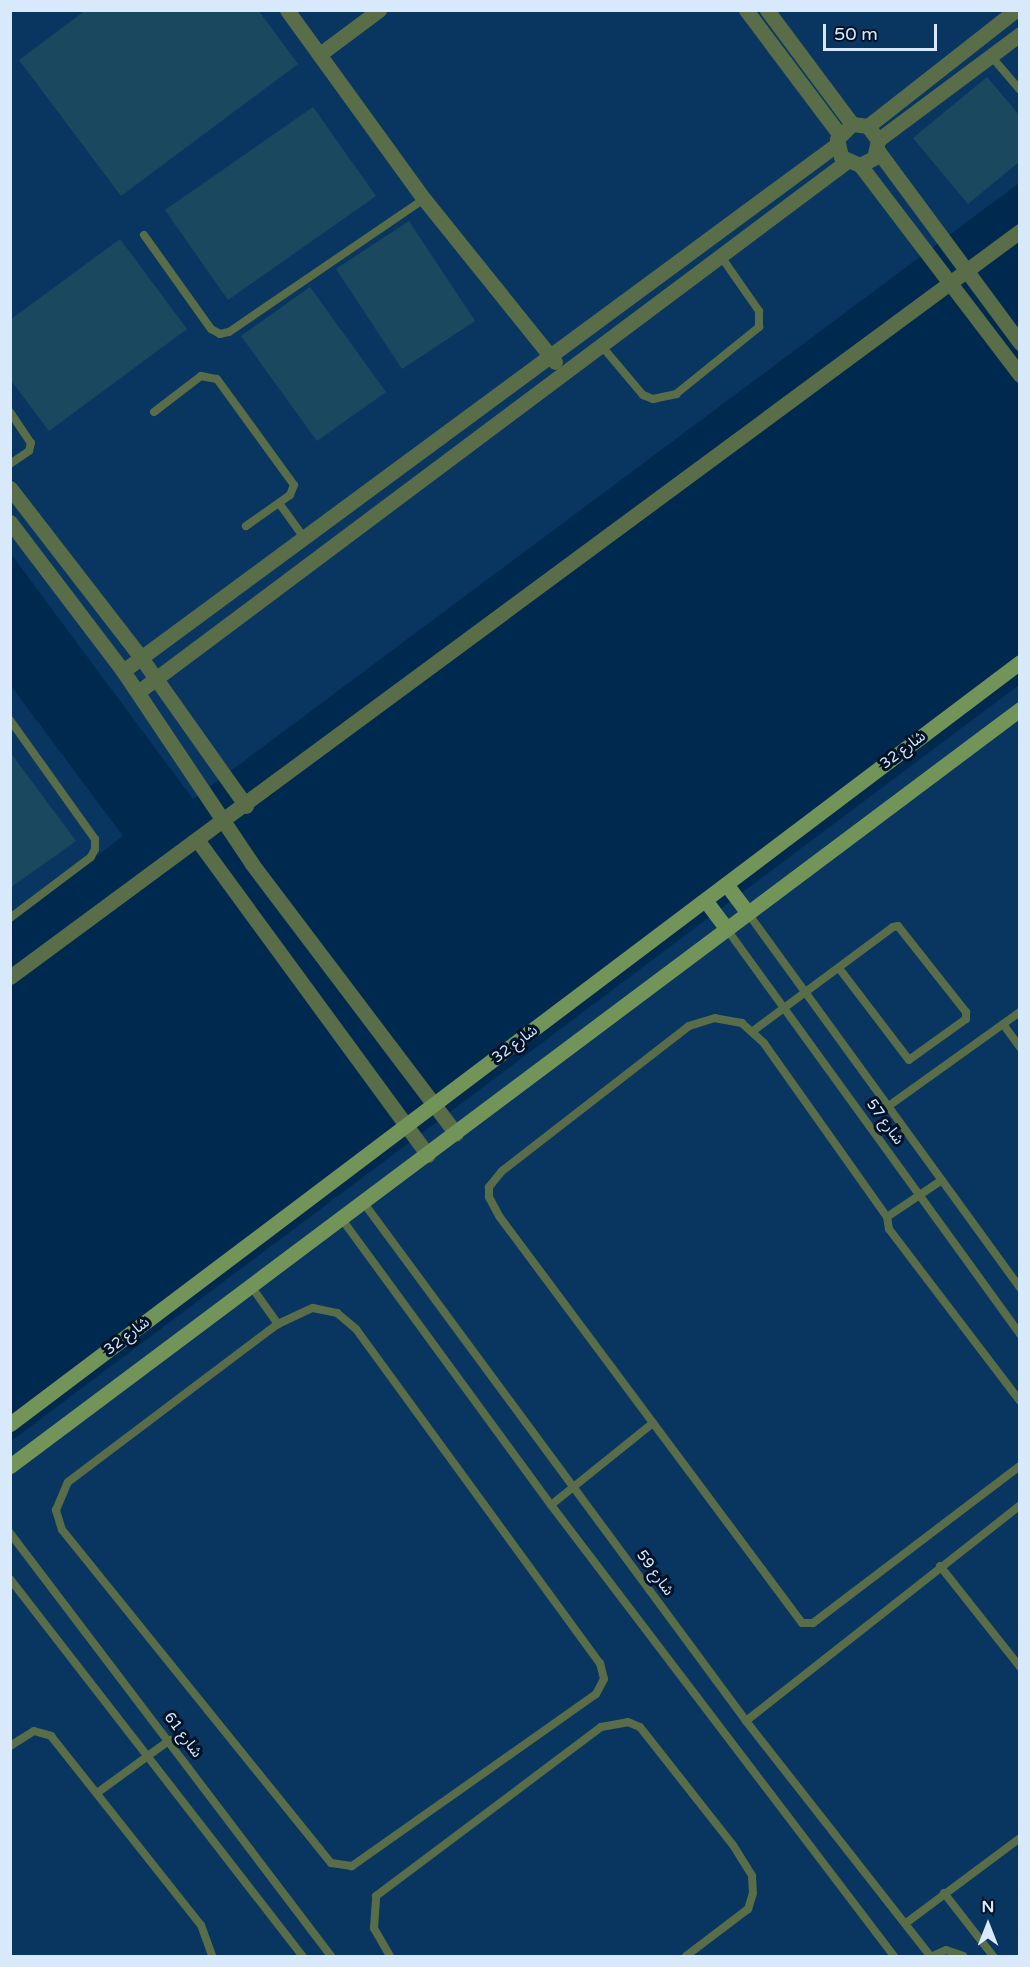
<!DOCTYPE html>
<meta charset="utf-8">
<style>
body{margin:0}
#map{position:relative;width:1030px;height:1967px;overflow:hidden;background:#002950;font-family:"Varela Round","Noto Sans Arabic",sans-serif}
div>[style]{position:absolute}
.built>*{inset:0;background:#093661}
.building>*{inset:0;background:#1a495f}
.lane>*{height:8px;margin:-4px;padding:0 4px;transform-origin:4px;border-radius:4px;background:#586d48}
.street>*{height:15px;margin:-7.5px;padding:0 7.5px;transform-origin:7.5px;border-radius:7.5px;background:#586d48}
.secondary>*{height:15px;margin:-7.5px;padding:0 7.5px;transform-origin:7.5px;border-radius:7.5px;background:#739458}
span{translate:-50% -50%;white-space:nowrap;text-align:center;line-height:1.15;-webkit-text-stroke:6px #001228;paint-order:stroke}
.street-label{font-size:15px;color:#d9e9fc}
.frame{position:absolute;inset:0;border:12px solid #d9e9fc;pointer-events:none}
.north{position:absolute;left:958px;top:1895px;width:60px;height:60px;-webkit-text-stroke:4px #001228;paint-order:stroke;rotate:0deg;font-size:16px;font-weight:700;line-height:24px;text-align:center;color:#d9e9fc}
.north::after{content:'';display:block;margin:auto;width:21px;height:27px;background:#d9e9fc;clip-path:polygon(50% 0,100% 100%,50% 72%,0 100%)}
.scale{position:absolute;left:823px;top:24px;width:114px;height:27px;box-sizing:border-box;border:3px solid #d9e9fc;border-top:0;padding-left:8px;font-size:18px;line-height:21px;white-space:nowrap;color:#d9e9fc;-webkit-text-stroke:4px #001228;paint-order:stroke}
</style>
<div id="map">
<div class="built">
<i style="clip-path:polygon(11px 11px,1019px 11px,1019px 183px,193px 799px,11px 554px)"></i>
<i style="clip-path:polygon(1019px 685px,1019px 1956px,11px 1956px,10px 1442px)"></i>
<i style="clip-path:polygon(11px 686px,123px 836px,11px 921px)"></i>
</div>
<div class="building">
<i style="clip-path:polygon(86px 10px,258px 10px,298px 64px,121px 196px,19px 60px)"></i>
<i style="clip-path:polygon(987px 77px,1020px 116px,1020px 161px,968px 204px,913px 138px)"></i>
<i style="clip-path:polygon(313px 107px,376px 196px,228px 300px,165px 210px)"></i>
<i style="clip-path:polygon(409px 221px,475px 321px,402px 369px,336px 269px)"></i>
<i style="clip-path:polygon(120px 239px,187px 329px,49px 431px,10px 379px,10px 320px)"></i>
<i style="clip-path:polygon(310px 287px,386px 392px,317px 441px,241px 336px)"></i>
<i style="clip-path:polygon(10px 752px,76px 841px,10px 888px)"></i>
</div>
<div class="lane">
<i style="left:991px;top:56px;width:45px;rotate:49.5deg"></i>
<i style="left:144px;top:235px;width:115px;rotate:54.5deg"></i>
<i style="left:211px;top:329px;width:10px;rotate:29deg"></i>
<i style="left:220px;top:334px;width:9px;rotate:-13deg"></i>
<i style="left:229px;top:332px;width:236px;rotate:-34.3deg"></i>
<i style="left:600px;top:344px;width:67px;rotate:49.9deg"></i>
<i style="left:643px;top:395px;width:11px;rotate:22deg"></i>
<i style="left:653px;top:399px;width:24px;rotate:-12deg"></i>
<i style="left:676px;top:394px;width:107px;rotate:-38.9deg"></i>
<i style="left:759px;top:327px;width:16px;rotate:-90deg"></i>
<i style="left:759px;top:311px;width:68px;rotate:-124.9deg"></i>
<i style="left:10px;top:412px;width:37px;rotate:56deg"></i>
<i style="left:31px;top:443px;width:8px;rotate:104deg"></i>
<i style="left:29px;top:451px;width:23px;rotate:146deg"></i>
<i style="left:154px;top:412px;width:59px;rotate:-37.5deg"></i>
<i style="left:201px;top:376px;width:16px;rotate:11deg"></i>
<i style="left:217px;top:379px;width:131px;rotate:54deg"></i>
<i style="left:294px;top:485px;width:11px;rotate:112deg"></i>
<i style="left:290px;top:495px;width:54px;rotate:144.8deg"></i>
<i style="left:279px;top:503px;width:44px;rotate:54.2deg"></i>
<i style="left:10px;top:720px;width:146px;rotate:54.5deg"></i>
<i style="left:95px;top:839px;width:10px;rotate:90deg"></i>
<i style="left:95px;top:849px;width:9px;rotate:117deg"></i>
<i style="left:91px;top:857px;width:101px;rotate:143deg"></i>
<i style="left:747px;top:912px;width:465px;rotate:54deg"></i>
<i style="left:726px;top:928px;width:501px;rotate:54.09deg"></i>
<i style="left:1003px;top:1024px;width:29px;rotate:54deg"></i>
<i style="left:753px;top:1031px;width:174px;rotate:-36.6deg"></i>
<i style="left:893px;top:927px;width:5px;rotate:-11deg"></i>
<i style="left:898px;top:926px;width:110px;rotate:51.7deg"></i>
<i style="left:966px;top:1012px;width:7px;rotate:90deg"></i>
<i style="left:966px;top:1019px;width:70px;rotate:144.3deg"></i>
<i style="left:909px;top:1060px;width:116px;rotate:-127.3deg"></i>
<i style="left:890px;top:1105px;width:160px;rotate:-35.6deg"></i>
<i style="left:363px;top:1202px;width:645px;rotate:53.57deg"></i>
<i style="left:746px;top:1721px;width:298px;rotate:51.9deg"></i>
<i style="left:887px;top:1217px;width:66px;rotate:-33.9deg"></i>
<i style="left:341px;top:1218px;width:356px;rotate:53.8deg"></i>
<i style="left:551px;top:1505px;width:567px;rotate:52.75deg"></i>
<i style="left:251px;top:1286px;width:47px;rotate:54.6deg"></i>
<i style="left:313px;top:1308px;width:25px;rotate:12deg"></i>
<i style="left:337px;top:1313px;width:25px;rotate:40deg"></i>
<i style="left:356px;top:1329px;width:414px;rotate:53.9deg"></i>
<i style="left:600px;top:1663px;width:16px;rotate:76deg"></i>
<i style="left:604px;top:1679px;width:17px;rotate:118deg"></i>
<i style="left:596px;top:1694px;width:299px;rotate:144.8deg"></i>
<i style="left:352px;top:1866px;width:21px;rotate:-172deg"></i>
<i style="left:331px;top:1863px;width:428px;rotate:-128.9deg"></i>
<i style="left:62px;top:1530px;width:21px;rotate:-107deg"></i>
<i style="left:56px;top:1510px;width:30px;rotate:-67deg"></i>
<i style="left:68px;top:1482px;width:263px;rotate:-37deg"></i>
<i style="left:278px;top:1324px;width:38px;rotate:-25deg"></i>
<i style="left:1020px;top:1401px;width:216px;rotate:-127.3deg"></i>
<i style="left:889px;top:1229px;width:12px;rotate:-99deg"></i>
<i style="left:887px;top:1217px;width:213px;rotate:-125.3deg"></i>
<i style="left:764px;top:1043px;width:30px;rotate:-138deg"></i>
<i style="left:742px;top:1023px;width:27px;rotate:-170deg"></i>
<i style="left:715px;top:1018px;width:27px;rotate:163deg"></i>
<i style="left:689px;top:1026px;width:237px;rotate:142.2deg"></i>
<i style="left:502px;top:1171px;width:21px;rotate:129deg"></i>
<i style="left:489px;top:1187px;width:10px;rotate:90deg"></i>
<i style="left:489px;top:1197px;width:21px;rotate:62deg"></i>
<i style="left:499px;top:1216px;width:507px;rotate:53.33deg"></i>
<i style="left:802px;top:1623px;width:11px"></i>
<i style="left:813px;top:1623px;width:260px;rotate:-37.2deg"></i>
<i style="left:551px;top:1505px;width:131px;rotate:-38.8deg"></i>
<i style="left:10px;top:1533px;width:531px;rotate:52.81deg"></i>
<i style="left:940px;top:1566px;width:129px;rotate:51.6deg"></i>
<i style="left:10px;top:1579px;width:477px;rotate:52.2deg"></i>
<i style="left:746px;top:1721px;width:349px;rotate:-38.2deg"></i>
<i style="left:10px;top:1746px;width:28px;rotate:-32deg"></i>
<i style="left:34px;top:1731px;width:18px;rotate:16deg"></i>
<i style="left:51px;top:1736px;width:241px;rotate:51.6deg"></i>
<i style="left:201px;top:1925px;width:33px;rotate:70deg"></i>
<i style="left:97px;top:1793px;width:90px;rotate:-36deg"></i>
<i style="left:944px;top:1893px;width:80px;rotate:52.1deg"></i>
<i style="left:906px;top:1923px;width:142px;rotate:-36.7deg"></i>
<i style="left:390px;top:1956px;width:32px;rotate:-120deg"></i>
<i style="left:374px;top:1928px;width:32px;rotate:-86deg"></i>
<i style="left:376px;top:1896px;width:281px;rotate:-36.9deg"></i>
<i style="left:601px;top:1727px;width:27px;rotate:-10deg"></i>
<i style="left:628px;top:1722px;width:13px;rotate:23deg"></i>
<i style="left:640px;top:1727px;width:150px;rotate:51.8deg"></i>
<i style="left:733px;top:1845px;width:36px;rotate:58deg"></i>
<i style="left:752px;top:1876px;width:17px;rotate:87deg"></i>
<i style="left:753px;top:1893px;width:17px;rotate:107deg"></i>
<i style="left:748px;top:1909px;width:78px;rotate:142.8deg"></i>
<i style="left:933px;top:1956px;width:14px;rotate:-25deg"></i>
<i style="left:946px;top:1950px;width:18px;rotate:19deg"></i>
</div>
<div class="street">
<i style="left:287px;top:10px;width:233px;rotate:54.1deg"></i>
<i style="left:424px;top:199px;width:209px;rotate:51.2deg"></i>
<i style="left:746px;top:10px;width:155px;rotate:53.1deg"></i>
<i style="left:767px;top:10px;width:142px;rotate:53.3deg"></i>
<i style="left:320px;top:54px;width:74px;rotate:-36.7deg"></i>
<i style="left:868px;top:126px;width:188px;rotate:-38.1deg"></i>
<i style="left:878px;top:140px;width:177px;rotate:-36.7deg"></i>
<i style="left:878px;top:151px;width:239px;rotate:53.5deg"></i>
<i style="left:860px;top:165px;width:16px;rotate:-27deg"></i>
<i style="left:874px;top:158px;width:18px;rotate:-77deg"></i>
<i style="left:878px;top:140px;width:17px;rotate:-126deg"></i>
<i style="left:868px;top:126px;width:16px;rotate:-173deg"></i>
<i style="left:852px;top:124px;width:21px;rotate:135deg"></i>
<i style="left:837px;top:139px;width:18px;rotate:77deg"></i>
<i style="left:841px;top:157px;width:21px;rotate:23deg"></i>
<i style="left:860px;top:165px;width:264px;rotate:52.7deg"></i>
<i style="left:10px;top:488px;width:216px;rotate:52.3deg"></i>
<i style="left:142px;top:659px;width:180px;rotate:54.7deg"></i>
<i style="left:10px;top:522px;width:187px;rotate:52.8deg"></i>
<i style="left:123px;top:671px;width:232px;rotate:56.2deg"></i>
<i style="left:252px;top:864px;width:338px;rotate:52.9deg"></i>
<i style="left:123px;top:671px;width:886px;rotate:-36.42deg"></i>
<i style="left:138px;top:692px;width:884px;rotate:-36.82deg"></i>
<i style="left:198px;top:841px;width:389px;rotate:53.8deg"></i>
<i style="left:10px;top:977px;width:1256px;rotate:-36.45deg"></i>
</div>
<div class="secondary">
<i style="left:726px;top:884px;width:35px;rotate:53deg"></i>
<i style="left:705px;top:900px;width:35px;rotate:53deg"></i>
<i style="left:10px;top:1424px;width:1265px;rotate:-37.03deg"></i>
<i style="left:10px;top:1466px;width:1262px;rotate:-36.85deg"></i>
</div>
<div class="street-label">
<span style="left:903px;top:750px;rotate:-37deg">شارع 32</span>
<span style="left:515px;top:1044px;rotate:-37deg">شارع 32</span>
<span style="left:885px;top:1122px;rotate:54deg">شارع 57</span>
<span style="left:127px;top:1336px;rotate:-37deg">شارع 32</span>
<span style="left:655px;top:1573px;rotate:54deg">شارع 59</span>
<span style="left:183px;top:1735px;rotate:53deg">شارع 61</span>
</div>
<div class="frame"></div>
<div class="north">N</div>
<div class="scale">50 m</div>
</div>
